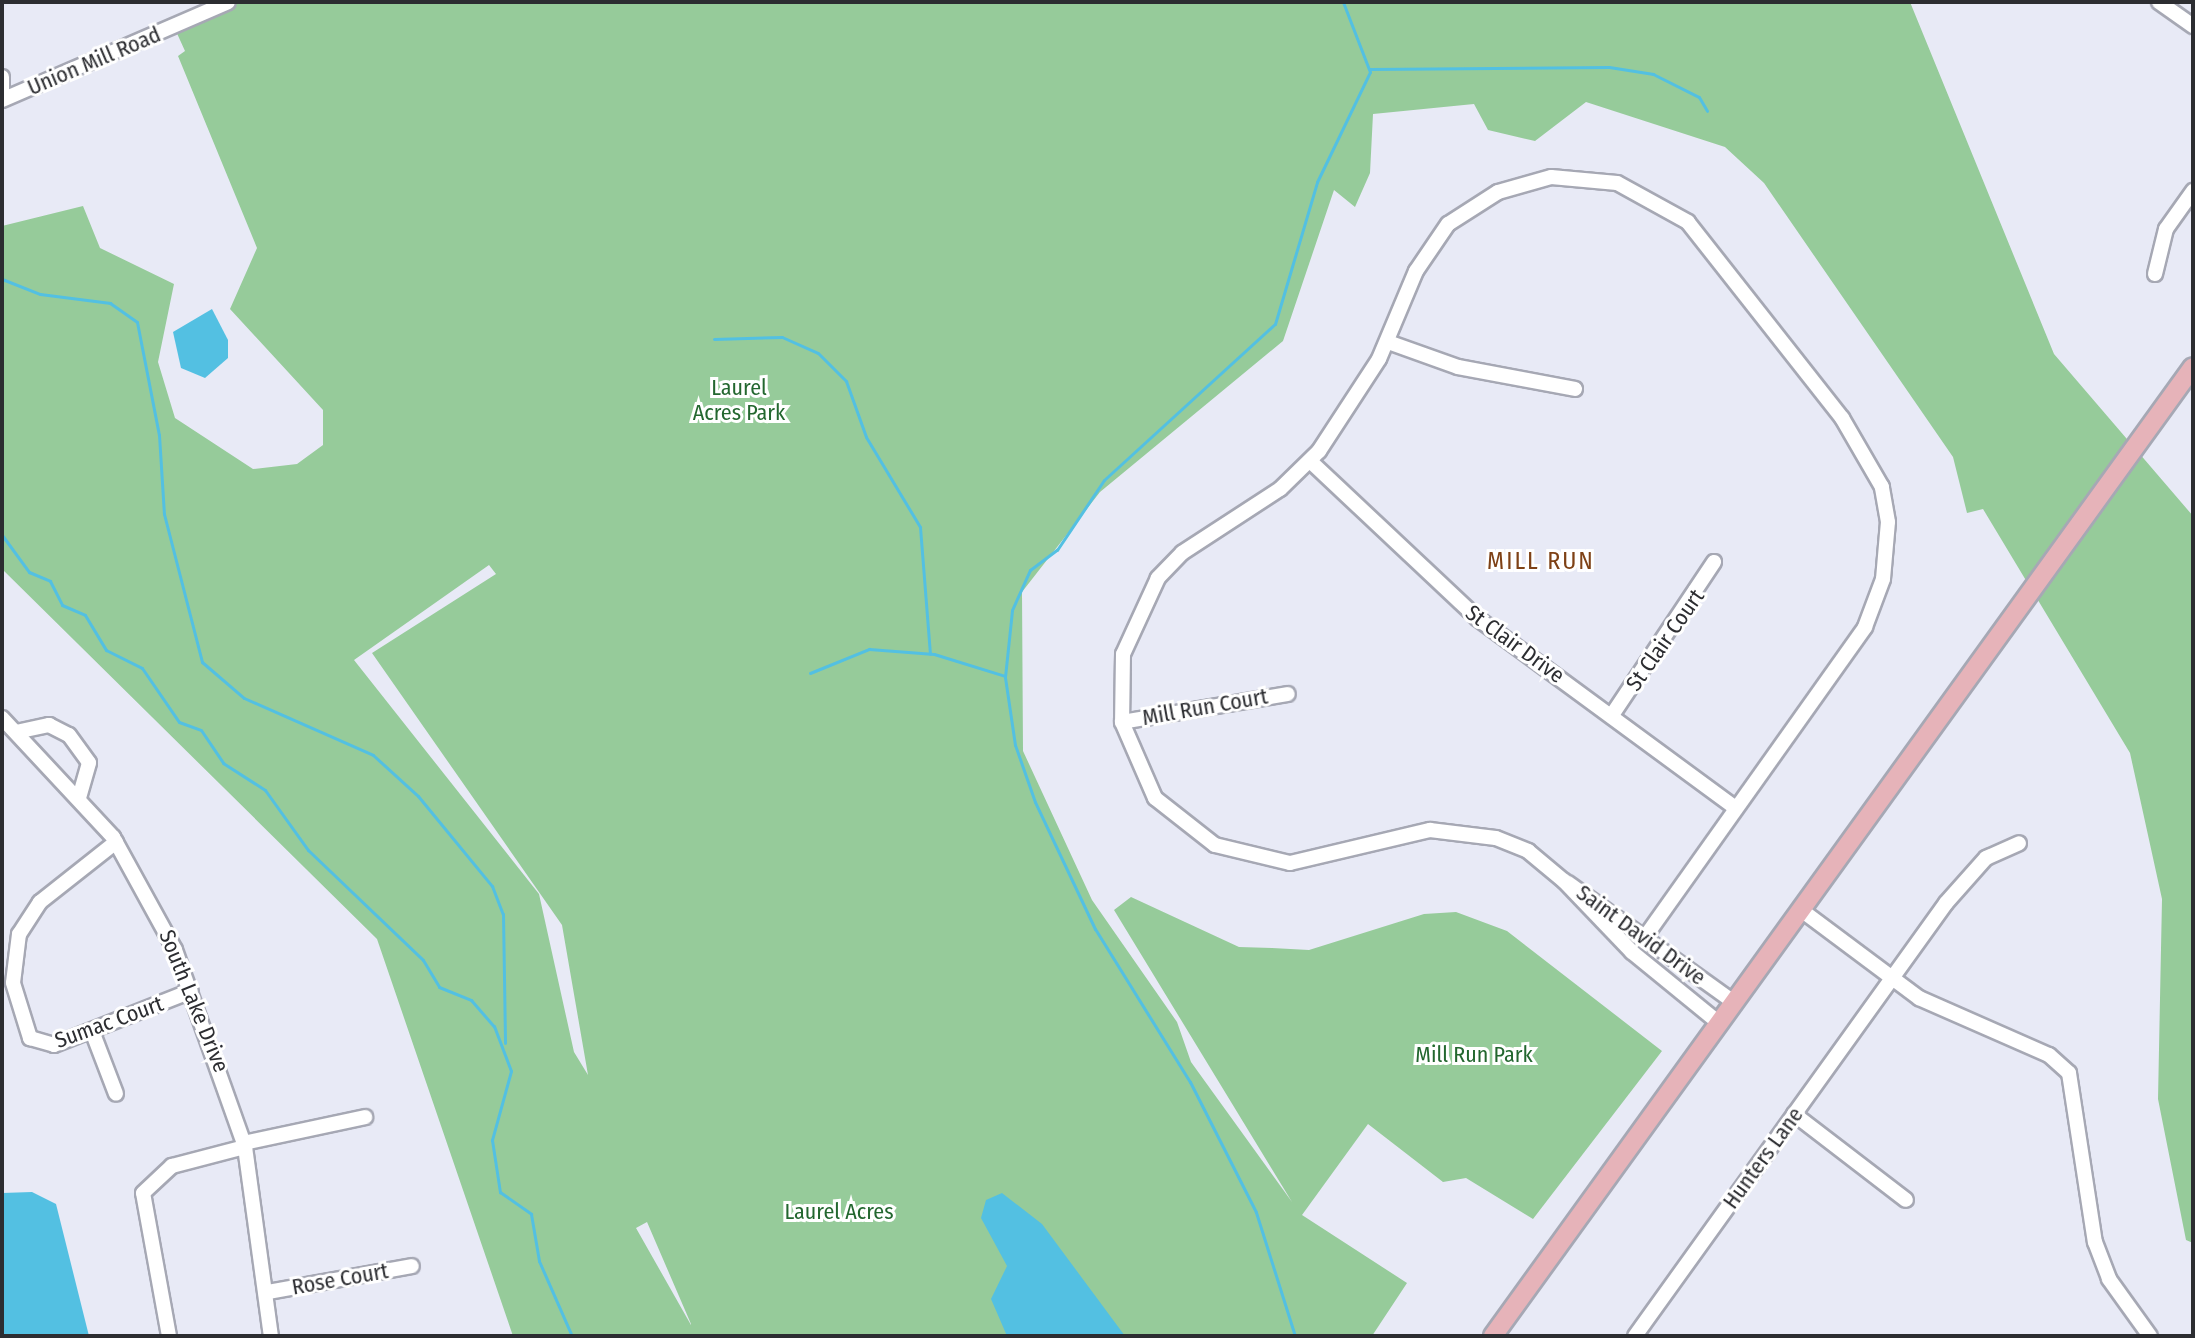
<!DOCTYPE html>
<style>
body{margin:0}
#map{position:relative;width:2195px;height:1338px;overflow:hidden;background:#e8eaf6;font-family:"Fira Sans Condensed",sans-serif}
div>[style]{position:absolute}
.green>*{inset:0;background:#96cb9a}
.water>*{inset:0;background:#53c0e2}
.stream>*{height:3px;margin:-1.5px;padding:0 1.5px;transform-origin:1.5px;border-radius:1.5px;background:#53c0e2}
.roads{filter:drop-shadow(2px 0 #a6a8b4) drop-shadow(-2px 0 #a6a8b4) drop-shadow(0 2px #a6a8b4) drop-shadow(0 -2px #a6a8b4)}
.minor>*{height:14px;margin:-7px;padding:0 7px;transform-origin:7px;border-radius:7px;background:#fff}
.major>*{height:18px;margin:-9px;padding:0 9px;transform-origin:9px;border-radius:9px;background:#e6b3b9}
span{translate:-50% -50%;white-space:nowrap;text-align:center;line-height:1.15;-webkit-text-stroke:6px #fff;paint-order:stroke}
.street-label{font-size:22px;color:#2c2d31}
.park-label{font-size:22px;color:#23672f}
.neighbourhood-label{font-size:24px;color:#7e4116;letter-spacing:2px}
.frame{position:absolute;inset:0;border:4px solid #2c2d31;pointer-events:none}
</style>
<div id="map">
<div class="green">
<i style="clip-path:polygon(evenodd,232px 2px,1910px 2px,2054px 354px,2193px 516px,2193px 1243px,2186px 1240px,2158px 1099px,2162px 899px,2130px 753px,1983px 509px,1967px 513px,1953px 457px,1764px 183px,1725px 147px,1586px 102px,1535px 141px,1488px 130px,1474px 104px,1373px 114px,1370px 173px,1355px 207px,1334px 190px,1283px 341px,1100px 492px,1022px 592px,1023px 751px,1092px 900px,1177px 1022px,1191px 1062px,1292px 1202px,1114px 910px,1131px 897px,1239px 947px,1272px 948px,1309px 950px,1424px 914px,1456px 912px,1507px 931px,1662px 1051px,1533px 1219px,1466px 1178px,1443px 1182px,1368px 1124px,1302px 1215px,1407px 1283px,1372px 1336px,513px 1336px,377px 939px,2px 569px,2px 226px,83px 206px,100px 248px,174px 284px,158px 362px,175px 418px,253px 469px,297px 464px,323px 445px,323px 410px,230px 309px,257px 248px,178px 56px,185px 51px,175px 29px,232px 2px,489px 565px,496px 574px,372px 653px,562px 925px,588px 1075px,574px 1052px,539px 894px,354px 660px,489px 565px,232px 2px,647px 1222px,691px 1324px,691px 1325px,636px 1228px,647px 1222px)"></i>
</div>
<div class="water">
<i style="clip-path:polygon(212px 309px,228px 340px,228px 358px,205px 378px,181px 368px,173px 332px)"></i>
<i style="clip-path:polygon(32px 1192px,56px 1204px,89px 1336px,2px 1336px,2px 1193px)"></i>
<i style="clip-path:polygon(1002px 1193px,1042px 1224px,1125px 1336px,1007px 1336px,991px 1299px,1007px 1266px,981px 1218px,986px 1200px)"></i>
</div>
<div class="stream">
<i style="left:1370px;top:69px;width:239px;rotate:-0.5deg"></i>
<i style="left:1609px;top:67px;width:45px;rotate:9deg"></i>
<i style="left:1653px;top:74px;width:51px;rotate:26.6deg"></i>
<i style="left:1699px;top:97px;width:16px;rotate:60deg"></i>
<i style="left:2px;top:279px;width:41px;rotate:21.5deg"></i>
<i style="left:40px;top:294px;width:71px;rotate:7.3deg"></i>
<i style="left:110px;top:303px;width:33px;rotate:35deg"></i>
<i style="left:137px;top:322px;width:115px;rotate:79deg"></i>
<i style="left:159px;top:435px;width:79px;rotate:86.4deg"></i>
<i style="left:164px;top:514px;width:153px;rotate:75.6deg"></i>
<i style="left:202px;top:662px;width:55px;rotate:40.6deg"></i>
<i style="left:244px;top:698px;width:141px;rotate:23.8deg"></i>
<i style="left:373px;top:755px;width:61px;rotate:42.3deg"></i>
<i style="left:418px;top:796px;width:117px;rotate:50.6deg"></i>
<i style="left:492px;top:886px;width:30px;rotate:69deg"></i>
<i style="left:503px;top:914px;width:129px;rotate:89.1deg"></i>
<i style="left:714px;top:339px;width:68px;rotate:-1.7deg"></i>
<i style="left:782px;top:337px;width:39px;rotate:24deg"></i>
<i style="left:818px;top:353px;width:40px;rotate:45deg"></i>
<i style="left:846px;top:381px;width:59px;rotate:70.3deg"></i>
<i style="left:866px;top:437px;width:105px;rotate:59deg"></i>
<i style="left:920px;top:527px;width:127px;rotate:85.5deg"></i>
<i style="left:2px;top:535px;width:46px;rotate:53.9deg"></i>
<i style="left:29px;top:572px;width:23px;rotate:23deg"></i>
<i style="left:50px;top:581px;width:27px;rotate:63deg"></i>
<i style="left:62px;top:605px;width:25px;rotate:23deg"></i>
<i style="left:85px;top:615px;width:41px;rotate:59deg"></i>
<i style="left:106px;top:650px;width:40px;rotate:26.6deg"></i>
<i style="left:142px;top:668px;width:65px;rotate:55.6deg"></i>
<i style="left:179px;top:722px;width:23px;rotate:20deg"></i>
<i style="left:201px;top:730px;width:40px;rotate:56deg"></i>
<i style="left:223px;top:763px;width:50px;rotate:32.7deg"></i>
<i style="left:265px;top:790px;width:74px;rotate:54.4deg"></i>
<i style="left:308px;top:850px;width:159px;rotate:43.7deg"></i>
<i style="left:423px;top:960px;width:31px;rotate:59deg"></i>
<i style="left:439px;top:987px;width:35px;rotate:22deg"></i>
<i style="left:471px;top:1000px;width:35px;rotate:49deg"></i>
<i style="left:494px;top:1026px;width:48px;rotate:69.3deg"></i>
<i style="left:511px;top:1071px;width:72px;rotate:105.4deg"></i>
<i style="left:492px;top:1140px;width:53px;rotate:81.3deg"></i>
<i style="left:500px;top:1192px;width:38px;rotate:35deg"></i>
<i style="left:531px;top:1214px;width:48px;rotate:80.3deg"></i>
<i style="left:539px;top:1261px;width:82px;rotate:66.3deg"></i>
<i style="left:810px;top:673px;width:64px;rotate:-22.1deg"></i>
<i style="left:869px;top:649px;width:65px;rotate:4.4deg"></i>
<i style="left:934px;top:654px;width:74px;rotate:17.2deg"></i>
<i style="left:1295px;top:1336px;width:130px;rotate:-107.5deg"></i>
<i style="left:1256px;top:1212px;width:146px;rotate:-116.9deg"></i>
<i style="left:1190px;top:1082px;width:180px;rotate:-121.8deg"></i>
<i style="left:1095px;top:929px;width:140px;rotate:-115.3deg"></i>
<i style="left:1035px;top:802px;width:60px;rotate:-109.3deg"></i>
<i style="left:1015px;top:745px;width:69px;rotate:-98.4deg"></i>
<i style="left:1005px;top:677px;width:67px;rotate:-84deg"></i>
<i style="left:1012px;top:610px;width:44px;rotate:-65.8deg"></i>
<i style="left:1030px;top:570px;width:34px;rotate:-37deg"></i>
<i style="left:1057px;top:550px;width:84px;rotate:-56.1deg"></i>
<i style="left:1104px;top:480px;width:231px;rotate:-42.4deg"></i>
<i style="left:1275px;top:324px;width:148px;rotate:-73.5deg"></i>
<i style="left:1317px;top:182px;width:122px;rotate:-64.3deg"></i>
<i style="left:1370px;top:72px;width:75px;rotate:-111.1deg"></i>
</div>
<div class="roads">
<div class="minor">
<i style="left:2159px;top:2px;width:42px;rotate:35.2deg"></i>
<i style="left:2px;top:77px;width:20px;rotate:90deg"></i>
<i style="left:2px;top:100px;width:246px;rotate:-23.4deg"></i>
<i style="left:2155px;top:274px;width:46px;rotate:-76.3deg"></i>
<i style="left:2166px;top:229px;width:47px;rotate:-54.6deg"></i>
<i style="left:1388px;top:342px;width:74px;rotate:19.7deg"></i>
<i style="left:1458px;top:367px;width:119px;rotate:10.6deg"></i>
<i style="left:1310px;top:461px;width:229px;rotate:43.2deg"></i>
<i style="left:1477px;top:618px;width:321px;rotate:36.3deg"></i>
<i style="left:1612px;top:715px;width:184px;rotate:-56.3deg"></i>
<i style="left:2px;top:718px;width:163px;rotate:47deg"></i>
<i style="left:113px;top:837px;width:129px;rotate:61.2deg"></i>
<i style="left:175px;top:950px;width:209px;rotate:70.4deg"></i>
<i style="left:245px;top:1147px;width:191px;rotate:82.2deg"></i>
<i style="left:1122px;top:722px;width:168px;rotate:-9.6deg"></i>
<i style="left:16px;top:732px;width:34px;rotate:-12deg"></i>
<i style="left:49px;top:725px;width:22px;rotate:27deg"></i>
<i style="left:69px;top:735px;width:34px;rotate:54deg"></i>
<i style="left:89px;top:763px;width:36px;rotate:106deg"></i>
<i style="left:116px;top:842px;width:97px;rotate:141.7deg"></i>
<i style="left:40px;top:902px;width:38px;rotate:123deg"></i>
<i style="left:19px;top:934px;width:49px;rotate:97deg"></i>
<i style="left:13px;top:983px;width:58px;rotate:72.8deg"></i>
<i style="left:30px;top:1038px;width:25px;rotate:16deg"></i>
<i style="left:54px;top:1045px;width:147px;rotate:-21.5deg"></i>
<i style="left:1568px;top:883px;width:201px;rotate:35.7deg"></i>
<i style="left:1800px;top:909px;width:149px;rotate:36.8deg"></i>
<i style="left:1919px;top:998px;width:142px;rotate:23.7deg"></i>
<i style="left:2049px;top:1055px;width:27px;rotate:42deg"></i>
<i style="left:2069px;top:1073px;width:171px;rotate:81.3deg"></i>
<i style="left:2095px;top:1242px;width:40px;rotate:69deg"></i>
<i style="left:2109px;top:1279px;width:70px;rotate:54.3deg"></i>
<i style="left:1645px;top:937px;width:380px;rotate:-54.6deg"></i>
<i style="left:1865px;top:627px;width:51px;rotate:-69.4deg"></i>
<i style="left:1883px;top:579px;width:57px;rotate:-85deg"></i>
<i style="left:1888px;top:522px;width:36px;rotate:-100deg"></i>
<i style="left:1882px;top:487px;width:80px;rotate:-120.1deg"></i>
<i style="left:1842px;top:418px;width:249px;rotate:-128.2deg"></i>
<i style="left:1688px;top:222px;width:81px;rotate:-151.2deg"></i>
<i style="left:1617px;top:183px;width:66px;rotate:-174.8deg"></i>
<i style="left:1551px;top:177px;width:55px;rotate:164.2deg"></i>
<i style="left:1498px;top:192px;width:59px;rotate:147.4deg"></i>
<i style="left:1448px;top:224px;width:57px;rotate:124.2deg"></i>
<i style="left:1416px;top:271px;width:95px;rotate:112.8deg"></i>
<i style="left:1379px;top:359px;width:110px;rotate:123.1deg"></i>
<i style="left:1319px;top:451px;width:54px;rotate:135.7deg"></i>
<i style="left:1280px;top:489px;width:117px;rotate:146.9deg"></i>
<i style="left:1182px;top:553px;width:35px;rotate:134deg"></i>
<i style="left:1158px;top:578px;width:84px;rotate:114.7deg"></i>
<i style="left:1123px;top:654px;width:68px;rotate:90.8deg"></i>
<i style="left:1122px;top:722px;width:83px;rotate:66.5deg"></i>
<i style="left:1155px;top:798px;width:76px;rotate:38.1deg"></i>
<i style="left:1215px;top:845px;width:77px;rotate:13.5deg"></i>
<i style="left:1290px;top:863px;width:144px;rotate:-13.3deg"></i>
<i style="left:1430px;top:830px;width:66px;rotate:6.9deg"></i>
<i style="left:1496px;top:838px;width:35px;rotate:22deg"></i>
<i style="left:1528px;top:851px;width:47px;rotate:39.8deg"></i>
<i style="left:1564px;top:881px;width:98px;rotate:46.2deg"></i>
<i style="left:1632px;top:952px;width:112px;rotate:39.2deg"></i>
<i style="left:92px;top:1031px;width:67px;rotate:69.1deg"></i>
<i style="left:1794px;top:1114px;width:141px;rotate:37.5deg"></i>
<i style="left:244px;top:1143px;width:124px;rotate:-12.1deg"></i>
<i style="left:268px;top:1292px;width:146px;rotate:-10.2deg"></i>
<i style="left:169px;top:1336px;width:145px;rotate:-100.3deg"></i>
<i style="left:143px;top:1193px;width:40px;rotate:-43deg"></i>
<i style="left:172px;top:1166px;width:75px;rotate:-14.6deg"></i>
<i style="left:1635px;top:1336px;width:533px;rotate:-54.31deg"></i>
<i style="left:1946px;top:903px;width:60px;rotate:-48.4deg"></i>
<i style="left:1986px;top:858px;width:36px;rotate:-24deg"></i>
</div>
<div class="major">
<i style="left:1493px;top:1336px;width:1195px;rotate:-54.16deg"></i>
</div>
</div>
<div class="street-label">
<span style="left:94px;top:61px;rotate:-23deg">Union Mill Road</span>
<span style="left:1665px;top:640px;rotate:-55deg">St Clair Court</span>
<span style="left:1515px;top:644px;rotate:36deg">St Clair Drive</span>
<span style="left:1205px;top:707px;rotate:-10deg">Mill Run Court</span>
<span style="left:1641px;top:935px;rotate:36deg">Saint David Drive</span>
<span style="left:194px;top:1001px;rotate:68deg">South Lake Drive</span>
<span style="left:109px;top:1022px;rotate:-20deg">Sumac Court</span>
<span style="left:1763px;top:1158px;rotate:-54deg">Hunters Lane</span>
<span style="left:340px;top:1279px;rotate:-10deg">Rose Court</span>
</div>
<div class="park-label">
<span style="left:739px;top:400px">Laurel<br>Acres Park</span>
<span style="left:1474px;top:1055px">Mill Run Park</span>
<span style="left:839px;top:1212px">Laurel Acres</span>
</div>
<div class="neighbourhood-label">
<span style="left:1541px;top:562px">MILL RUN</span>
</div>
<div class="frame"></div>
</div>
